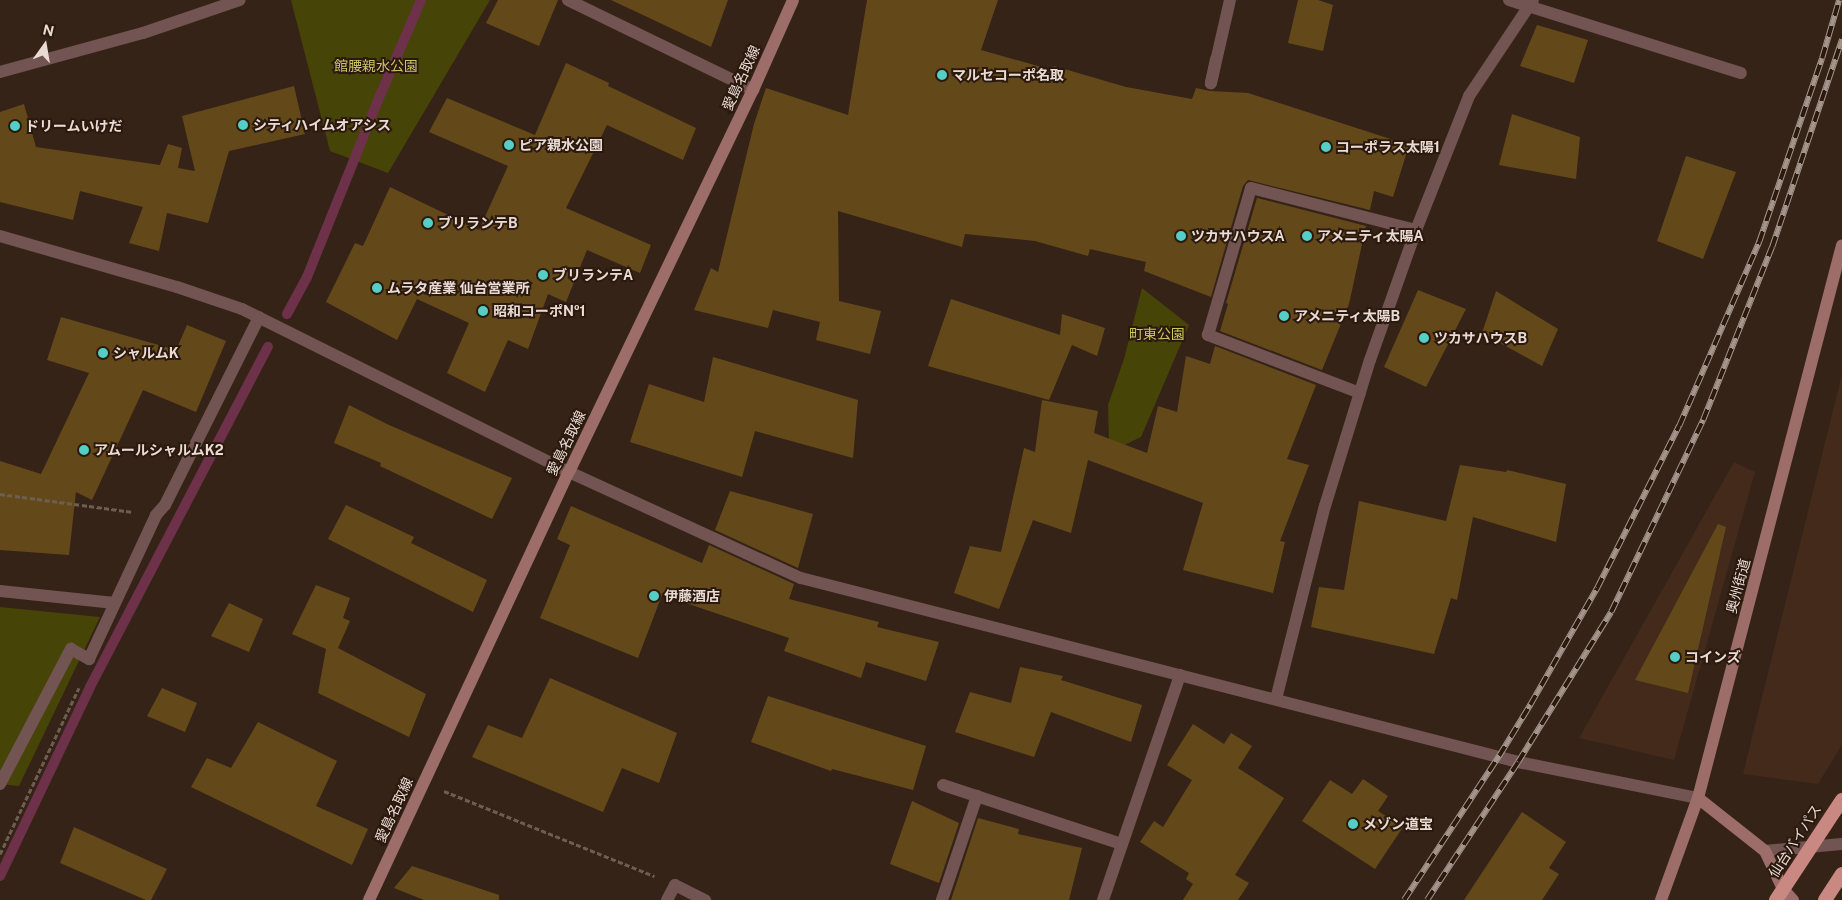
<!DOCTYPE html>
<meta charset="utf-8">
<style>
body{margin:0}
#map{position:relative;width:1842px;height:900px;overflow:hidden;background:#362317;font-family:"Public Sans","Noto Sans JP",sans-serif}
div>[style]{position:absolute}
.built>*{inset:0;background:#432a1a}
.green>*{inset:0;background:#474407}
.stream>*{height:10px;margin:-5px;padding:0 5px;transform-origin:5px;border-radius:5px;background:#6d3149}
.building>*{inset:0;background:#63491a}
.path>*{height:3px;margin-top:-1.5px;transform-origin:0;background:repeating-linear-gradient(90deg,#6e5d53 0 5px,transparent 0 7.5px)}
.service>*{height:12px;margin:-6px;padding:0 6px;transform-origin:6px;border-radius:6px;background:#725452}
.minor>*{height:12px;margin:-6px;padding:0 6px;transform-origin:6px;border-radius:6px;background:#725452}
.secondary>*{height:12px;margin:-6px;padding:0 6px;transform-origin:6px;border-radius:6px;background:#9c6d69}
.trunk>*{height:14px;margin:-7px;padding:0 7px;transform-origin:7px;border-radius:7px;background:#ca8883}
.rail>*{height:5.5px;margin-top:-2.75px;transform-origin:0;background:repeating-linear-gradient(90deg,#2b190e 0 11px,#a4958c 0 22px);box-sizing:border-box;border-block:1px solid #a4958c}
.dots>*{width:14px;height:14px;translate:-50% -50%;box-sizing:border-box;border:2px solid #2b190e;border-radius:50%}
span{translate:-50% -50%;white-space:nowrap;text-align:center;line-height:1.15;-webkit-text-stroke:4px #2b190e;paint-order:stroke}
.park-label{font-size:14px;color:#c8c463}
.poi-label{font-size:14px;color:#e8dbd4;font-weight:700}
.left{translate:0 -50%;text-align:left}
.street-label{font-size:14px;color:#e8dbd4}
.north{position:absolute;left:20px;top:20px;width:50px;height:50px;-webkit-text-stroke:4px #2b190e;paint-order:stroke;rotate:13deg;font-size:14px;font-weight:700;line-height:20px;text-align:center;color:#e8dbd4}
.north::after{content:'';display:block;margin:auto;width:18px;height:22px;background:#e8dbd4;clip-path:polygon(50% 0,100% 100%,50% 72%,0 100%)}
</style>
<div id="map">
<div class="built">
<i style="clip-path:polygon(1842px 374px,1842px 745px,1818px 784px,1743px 774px)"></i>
<i style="clip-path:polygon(1734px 462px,1755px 472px,1674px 760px,1579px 738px)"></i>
</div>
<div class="green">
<i style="clip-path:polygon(291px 0,490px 0,388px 173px,330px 151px)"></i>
<i style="clip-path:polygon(1142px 288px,1189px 325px,1141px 437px,1118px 448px,1109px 442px,1108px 405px,1124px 359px)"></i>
<i style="clip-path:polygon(0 607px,100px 617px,19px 786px,0 784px)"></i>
</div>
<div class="stream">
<i style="left:287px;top:314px;width:42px;rotate:-61.6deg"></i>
<i style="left:307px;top:277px;width:185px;rotate:-68.1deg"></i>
<i style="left:376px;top:105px;width:114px;rotate:-66.8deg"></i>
<i style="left:0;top:876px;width:209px;rotate:-64.5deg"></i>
<i style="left:90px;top:687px;width:384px;rotate:-62.4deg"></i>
</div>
<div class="building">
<i style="clip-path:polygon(498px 0,558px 0,539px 46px,486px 23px)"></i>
<i style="clip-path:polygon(611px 0,728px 0,711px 47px)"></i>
<i style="clip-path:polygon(867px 0,998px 0,981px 50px,1052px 70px,1054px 66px,1126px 87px,1192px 99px,1196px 88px,1210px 91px,1248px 93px,1409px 145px,1393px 197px,1374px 191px,1370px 210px,1248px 180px,1243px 186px,1211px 297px,1144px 271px,1146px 262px,1090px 249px,1088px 256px,1035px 241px,965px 234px,962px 247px,838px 211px,839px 301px,881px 311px,870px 354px,816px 340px,820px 322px,773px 310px,768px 328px,694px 310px,711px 268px,718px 272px,754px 124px,766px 88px,848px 115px)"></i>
<i style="clip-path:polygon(1298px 0,1318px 0,1333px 5px,1323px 51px,1288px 43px)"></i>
<i style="clip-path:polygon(1537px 25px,1588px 40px,1574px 83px,1520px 66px)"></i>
<i style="clip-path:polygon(566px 63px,609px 83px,608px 86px,696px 128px,683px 160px,607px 125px,566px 208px,651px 245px,640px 273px,587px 250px,566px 302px,548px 294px,528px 349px,508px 340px,485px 392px,447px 373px,469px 323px,417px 299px,397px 340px,326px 302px,355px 243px,363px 246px,390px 187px,479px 230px,508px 166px,429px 132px,447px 98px,535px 135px)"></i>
<i style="clip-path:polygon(294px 86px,305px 134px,229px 151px,208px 223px,167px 213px,159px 251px,129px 243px,143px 207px,80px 191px,73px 220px,0 202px,0 112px,24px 104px,36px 147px,160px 165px,168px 144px,182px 148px,178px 168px,195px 171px,182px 116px)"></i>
<i style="clip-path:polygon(1512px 114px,1580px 137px,1576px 179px,1499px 165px)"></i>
<i style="clip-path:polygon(1686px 156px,1736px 172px,1703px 259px,1657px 241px)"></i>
<i style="clip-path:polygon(1257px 198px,1366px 226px,1349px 304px,1322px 370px,1220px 331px,1228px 304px,1226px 303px)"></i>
<i style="clip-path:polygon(1418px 290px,1466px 309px,1426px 387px,1384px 367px)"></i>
<i style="clip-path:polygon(1496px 291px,1558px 329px,1542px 366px,1482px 333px)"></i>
<i style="clip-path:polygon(951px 299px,1060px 335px,1062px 314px,1105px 328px,1097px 356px,1072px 345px,1049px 400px,928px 366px)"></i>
<i style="clip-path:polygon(61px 317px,176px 350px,187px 325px,226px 341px,196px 412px,143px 390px,92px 500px,76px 492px,69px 555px,0 550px,0 461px,41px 474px,89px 373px,47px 360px)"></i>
<i style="clip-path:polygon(1215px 346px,1316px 385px,1287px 459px,1309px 465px,1280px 541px,1285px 542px,1273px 593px,1183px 570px,1203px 503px,1088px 460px,1071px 533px,1033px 520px,999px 609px,954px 593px,970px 546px,1001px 552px,1024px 448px,1035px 452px,1042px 400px,1098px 411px,1094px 433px,1147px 453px,1158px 406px,1177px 412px,1186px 356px,1210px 364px)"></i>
<i style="clip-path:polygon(713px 357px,858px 400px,853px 458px,755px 431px,742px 477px,630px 442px,649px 384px,704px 402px)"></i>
<i style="clip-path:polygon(349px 405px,389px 425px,512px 478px,492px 519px,380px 466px,381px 463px,334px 443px)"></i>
<i style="clip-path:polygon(1460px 465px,1506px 472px,1507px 470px,1566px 484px,1556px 542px,1473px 517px,1457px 600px,1451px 598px,1434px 654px,1311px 627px,1319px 587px,1344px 590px,1359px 501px,1446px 521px)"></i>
<i style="clip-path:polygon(730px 491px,813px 514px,798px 568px,715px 530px)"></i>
<i style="clip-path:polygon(346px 505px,414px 537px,411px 543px,487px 580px,473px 612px,328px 539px)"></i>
<i style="clip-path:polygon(571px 506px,702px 563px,709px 545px,794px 584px,789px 599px,879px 622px,877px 627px,939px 642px,926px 681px,866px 662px,861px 678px,784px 651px,789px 638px,662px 595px,638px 658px,540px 618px,570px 545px,557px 539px)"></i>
<i style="clip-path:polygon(1718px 524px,1726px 527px,1688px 693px,1635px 680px)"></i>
<i style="clip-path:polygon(316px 585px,350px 598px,343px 618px,350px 621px,338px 648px,426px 694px,409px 737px,318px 693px,326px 649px,292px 634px)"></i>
<i style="clip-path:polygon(229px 603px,263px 619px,249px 652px,211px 636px)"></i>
<i style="clip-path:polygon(1020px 667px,1063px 676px,1061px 680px,1142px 705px,1131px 742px,1051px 712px,1034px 757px,955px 732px,970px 692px,1011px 703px)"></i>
<i style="clip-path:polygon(550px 678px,677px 733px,659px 783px,622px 768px,603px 812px,472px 757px,488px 725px,522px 738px)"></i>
<i style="clip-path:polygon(162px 688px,197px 703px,185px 732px,147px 716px)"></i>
<i style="clip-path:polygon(768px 696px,926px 746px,913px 790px,832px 769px,831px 771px,751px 742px)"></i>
<i style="clip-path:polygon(258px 722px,337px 761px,316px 806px,368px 829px,352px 865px,191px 787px,207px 758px,231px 768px)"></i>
<i style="clip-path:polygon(1193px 724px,1224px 744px,1231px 733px,1252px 746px,1238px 768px,1284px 798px,1235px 875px,1249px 883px,1238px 900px,1183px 900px,1193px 884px,1186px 879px,1189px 873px,1140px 842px,1154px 821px,1163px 827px,1192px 780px,1167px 765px)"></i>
<i style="clip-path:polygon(1363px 779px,1388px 796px,1378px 811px,1403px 827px,1375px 869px,1302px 821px,1330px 780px,1352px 794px)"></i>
<i style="clip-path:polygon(912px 801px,959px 823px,939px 883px,890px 864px)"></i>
<i style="clip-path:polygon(1522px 812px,1566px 842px,1549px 868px,1559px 874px,1542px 900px,1464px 900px)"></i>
<i style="clip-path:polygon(978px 818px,1019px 829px,1018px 834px,1082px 848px,1069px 900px,951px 900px)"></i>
<i style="clip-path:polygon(74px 827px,167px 869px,151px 900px,146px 900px,60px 863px)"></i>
<i style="clip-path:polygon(412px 866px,499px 895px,499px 900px,424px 900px,394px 888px)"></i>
</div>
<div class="path">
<i style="left:0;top:494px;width:134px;rotate:7.7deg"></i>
<i style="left:444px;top:791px;width:227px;rotate:22deg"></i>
<i style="left:0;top:854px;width:184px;rotate:-64.6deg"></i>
</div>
<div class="service">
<i style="left:943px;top:785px;width:188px;rotate:18.3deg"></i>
<i style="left:942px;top:900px;width:110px;rotate:-71.4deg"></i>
</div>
<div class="minor">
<i style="left:568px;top:0;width:206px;rotate:25.9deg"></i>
<i style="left:1509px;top:0;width:243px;rotate:17.5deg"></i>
<i style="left:1216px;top:59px;width:25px;rotate:102deg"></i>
<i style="left:1211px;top:83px;width:85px;rotate:-77.1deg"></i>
<i style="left:0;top:72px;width:148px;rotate:-15.3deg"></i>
<i style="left:143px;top:33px;width:102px;rotate:-18.8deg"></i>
<i style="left:0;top:236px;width:184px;rotate:16.1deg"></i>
<i style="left:177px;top:287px;width:69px;rotate:18.7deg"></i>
<i style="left:242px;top:309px;width:365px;rotate:26.5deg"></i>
<i style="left:569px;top:472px;width:255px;rotate:24.6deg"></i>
<i style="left:801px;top:578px;width:740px;rotate:14.39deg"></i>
<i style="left:1518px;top:762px;width:184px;rotate:11.3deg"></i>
<i style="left:1360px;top:393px;width:163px;rotate:-159.1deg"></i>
<i style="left:1208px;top:335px;width:153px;rotate:-73.7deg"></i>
<i style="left:1251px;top:188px;width:170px;rotate:14.3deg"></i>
<i style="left:0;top:591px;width:115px;rotate:6deg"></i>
<i style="left:1276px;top:699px;width:199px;rotate:-75.8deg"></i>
<i style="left:1325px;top:506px;width:153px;rotate:-72.9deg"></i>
<i style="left:1370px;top:360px;width:138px;rotate:-70.5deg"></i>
<i style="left:1416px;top:230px;width:144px;rotate:-68.4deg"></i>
<i style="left:1469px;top:96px;width:115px;rotate:-56.3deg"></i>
<i style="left:0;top:784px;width:153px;rotate:-62.3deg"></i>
<i style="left:71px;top:649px;width:21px;rotate:29deg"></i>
<i style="left:89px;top:659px;width:159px;rotate:-65deg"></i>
<i style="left:156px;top:515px;width:13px;rotate:-48deg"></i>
<i style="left:165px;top:505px;width:210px;rotate:-63.4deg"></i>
<i style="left:1765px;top:851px;width:77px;rotate:-5.2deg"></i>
<i style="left:667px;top:900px;width:17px;rotate:-62deg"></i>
<i style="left:675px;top:885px;width:34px;rotate:27deg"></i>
<i style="left:1103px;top:900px;width:238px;rotate:-71.1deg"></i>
</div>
<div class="secondary">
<i style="left:1698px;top:798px;width:85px;rotate:38.3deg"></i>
<i style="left:1765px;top:851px;width:42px;rotate:64.7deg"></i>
<i style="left:1783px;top:889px;width:15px;rotate:48deg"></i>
<i style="left:369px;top:900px;width:472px;rotate:-65deg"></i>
<i style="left:569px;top:472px;width:424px;rotate:-64.3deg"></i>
<i style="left:753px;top:90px;width:98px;rotate:-66deg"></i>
<i style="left:1661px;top:900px;width:109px;rotate:-70.1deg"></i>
<i style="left:1698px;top:798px;width:571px;rotate:-75.4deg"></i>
</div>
<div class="trunk">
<i style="left:1776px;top:900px;width:120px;rotate:-56.6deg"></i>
<i style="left:1825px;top:900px;width:31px;rotate:-57deg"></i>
</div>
<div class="rail">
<i style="left:1404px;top:900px;width:173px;rotate:-56.6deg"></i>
<i style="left:1499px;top:756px;width:60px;rotate:-58.7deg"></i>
<i style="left:1530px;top:705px;width:135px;rotate:-60.2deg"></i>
<i style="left:1597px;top:588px;width:182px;rotate:-63.2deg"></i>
<i style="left:1679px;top:426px;width:201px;rotate:-66.5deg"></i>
<i style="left:1759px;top:242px;width:194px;rotate:-71.1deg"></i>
<i style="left:1822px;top:58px;width:60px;rotate:-73.7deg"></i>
<i style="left:1427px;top:900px;width:165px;rotate:-56.6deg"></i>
<i style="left:1518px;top:762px;width:176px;rotate:-58.2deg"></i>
<i style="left:1611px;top:612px;width:213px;rotate:-64.4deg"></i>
<i style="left:1703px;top:420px;width:186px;rotate:-68.3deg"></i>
<i style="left:1772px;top:247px;width:219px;rotate:-71.4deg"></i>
</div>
<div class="dots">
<i style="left:942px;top:75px;background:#55cec6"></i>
<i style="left:243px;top:125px;background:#55cec6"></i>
<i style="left:15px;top:126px;background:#55cec6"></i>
<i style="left:509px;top:145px;background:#55cec6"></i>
<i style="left:1326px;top:147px;background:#55cec6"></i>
<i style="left:428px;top:223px;background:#55cec6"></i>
<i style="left:1181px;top:236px;background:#55cec6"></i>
<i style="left:1307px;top:236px;background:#55cec6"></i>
<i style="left:543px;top:275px;background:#55cec6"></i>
<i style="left:377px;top:288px;background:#55cec6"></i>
<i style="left:483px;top:311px;background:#55cec6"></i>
<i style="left:1284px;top:316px;background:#55cec6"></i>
<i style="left:1424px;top:338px;background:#55cec6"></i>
<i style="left:103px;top:353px;background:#55cec6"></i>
<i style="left:84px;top:450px;background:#55cec6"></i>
<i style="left:654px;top:596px;background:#55cec6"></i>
<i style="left:1675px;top:657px;background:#55cec6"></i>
<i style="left:1353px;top:824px;background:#55cec6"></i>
</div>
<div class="park-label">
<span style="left:376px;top:66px">館腰親水公園</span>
<span style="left:1157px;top:334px">町東公園</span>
</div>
<div class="poi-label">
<span class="left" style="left:952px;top:75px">マルセコーポ名取</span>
<span class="left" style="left:253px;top:125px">シティハイムオアシス</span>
<span class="left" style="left:25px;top:126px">ドリームいけだ</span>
<span class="left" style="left:519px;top:145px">ピア親水公園</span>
<span class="left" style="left:1336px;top:147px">コーポラス太陽1</span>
<span class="left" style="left:438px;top:223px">ブリランテB</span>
<span class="left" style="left:1191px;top:236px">ツカサハウスA</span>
<span class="left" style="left:1317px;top:236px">アメニティ太陽A</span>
<span class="left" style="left:553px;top:275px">ブリランテA</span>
<span class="left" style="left:387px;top:288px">ムラタ産業 仙台営業所</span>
<span class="left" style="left:493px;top:311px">昭和コーポ№1</span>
<span class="left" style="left:1294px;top:316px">アメニティ太陽B</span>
<span class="left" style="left:1434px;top:338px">ツカサハウスB</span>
<span class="left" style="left:113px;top:353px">シャルムK</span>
<span class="left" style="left:94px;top:450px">アムールシャルムK2</span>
<span class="left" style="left:664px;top:596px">伊藤酒店</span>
<span class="left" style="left:1685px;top:657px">コインズ</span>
<span class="left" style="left:1363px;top:824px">メゾン道宝</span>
</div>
<div class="street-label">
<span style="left:741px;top:78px;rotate:-65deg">愛島名取線</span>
<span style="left:566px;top:443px;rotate:-64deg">愛島名取線</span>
<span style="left:1738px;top:586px;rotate:-75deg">奥州街道</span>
<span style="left:394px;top:810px;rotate:-65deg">愛島名取線</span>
<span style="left:1795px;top:841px;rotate:-57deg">仙台バイパス</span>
</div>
<div class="north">N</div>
</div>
